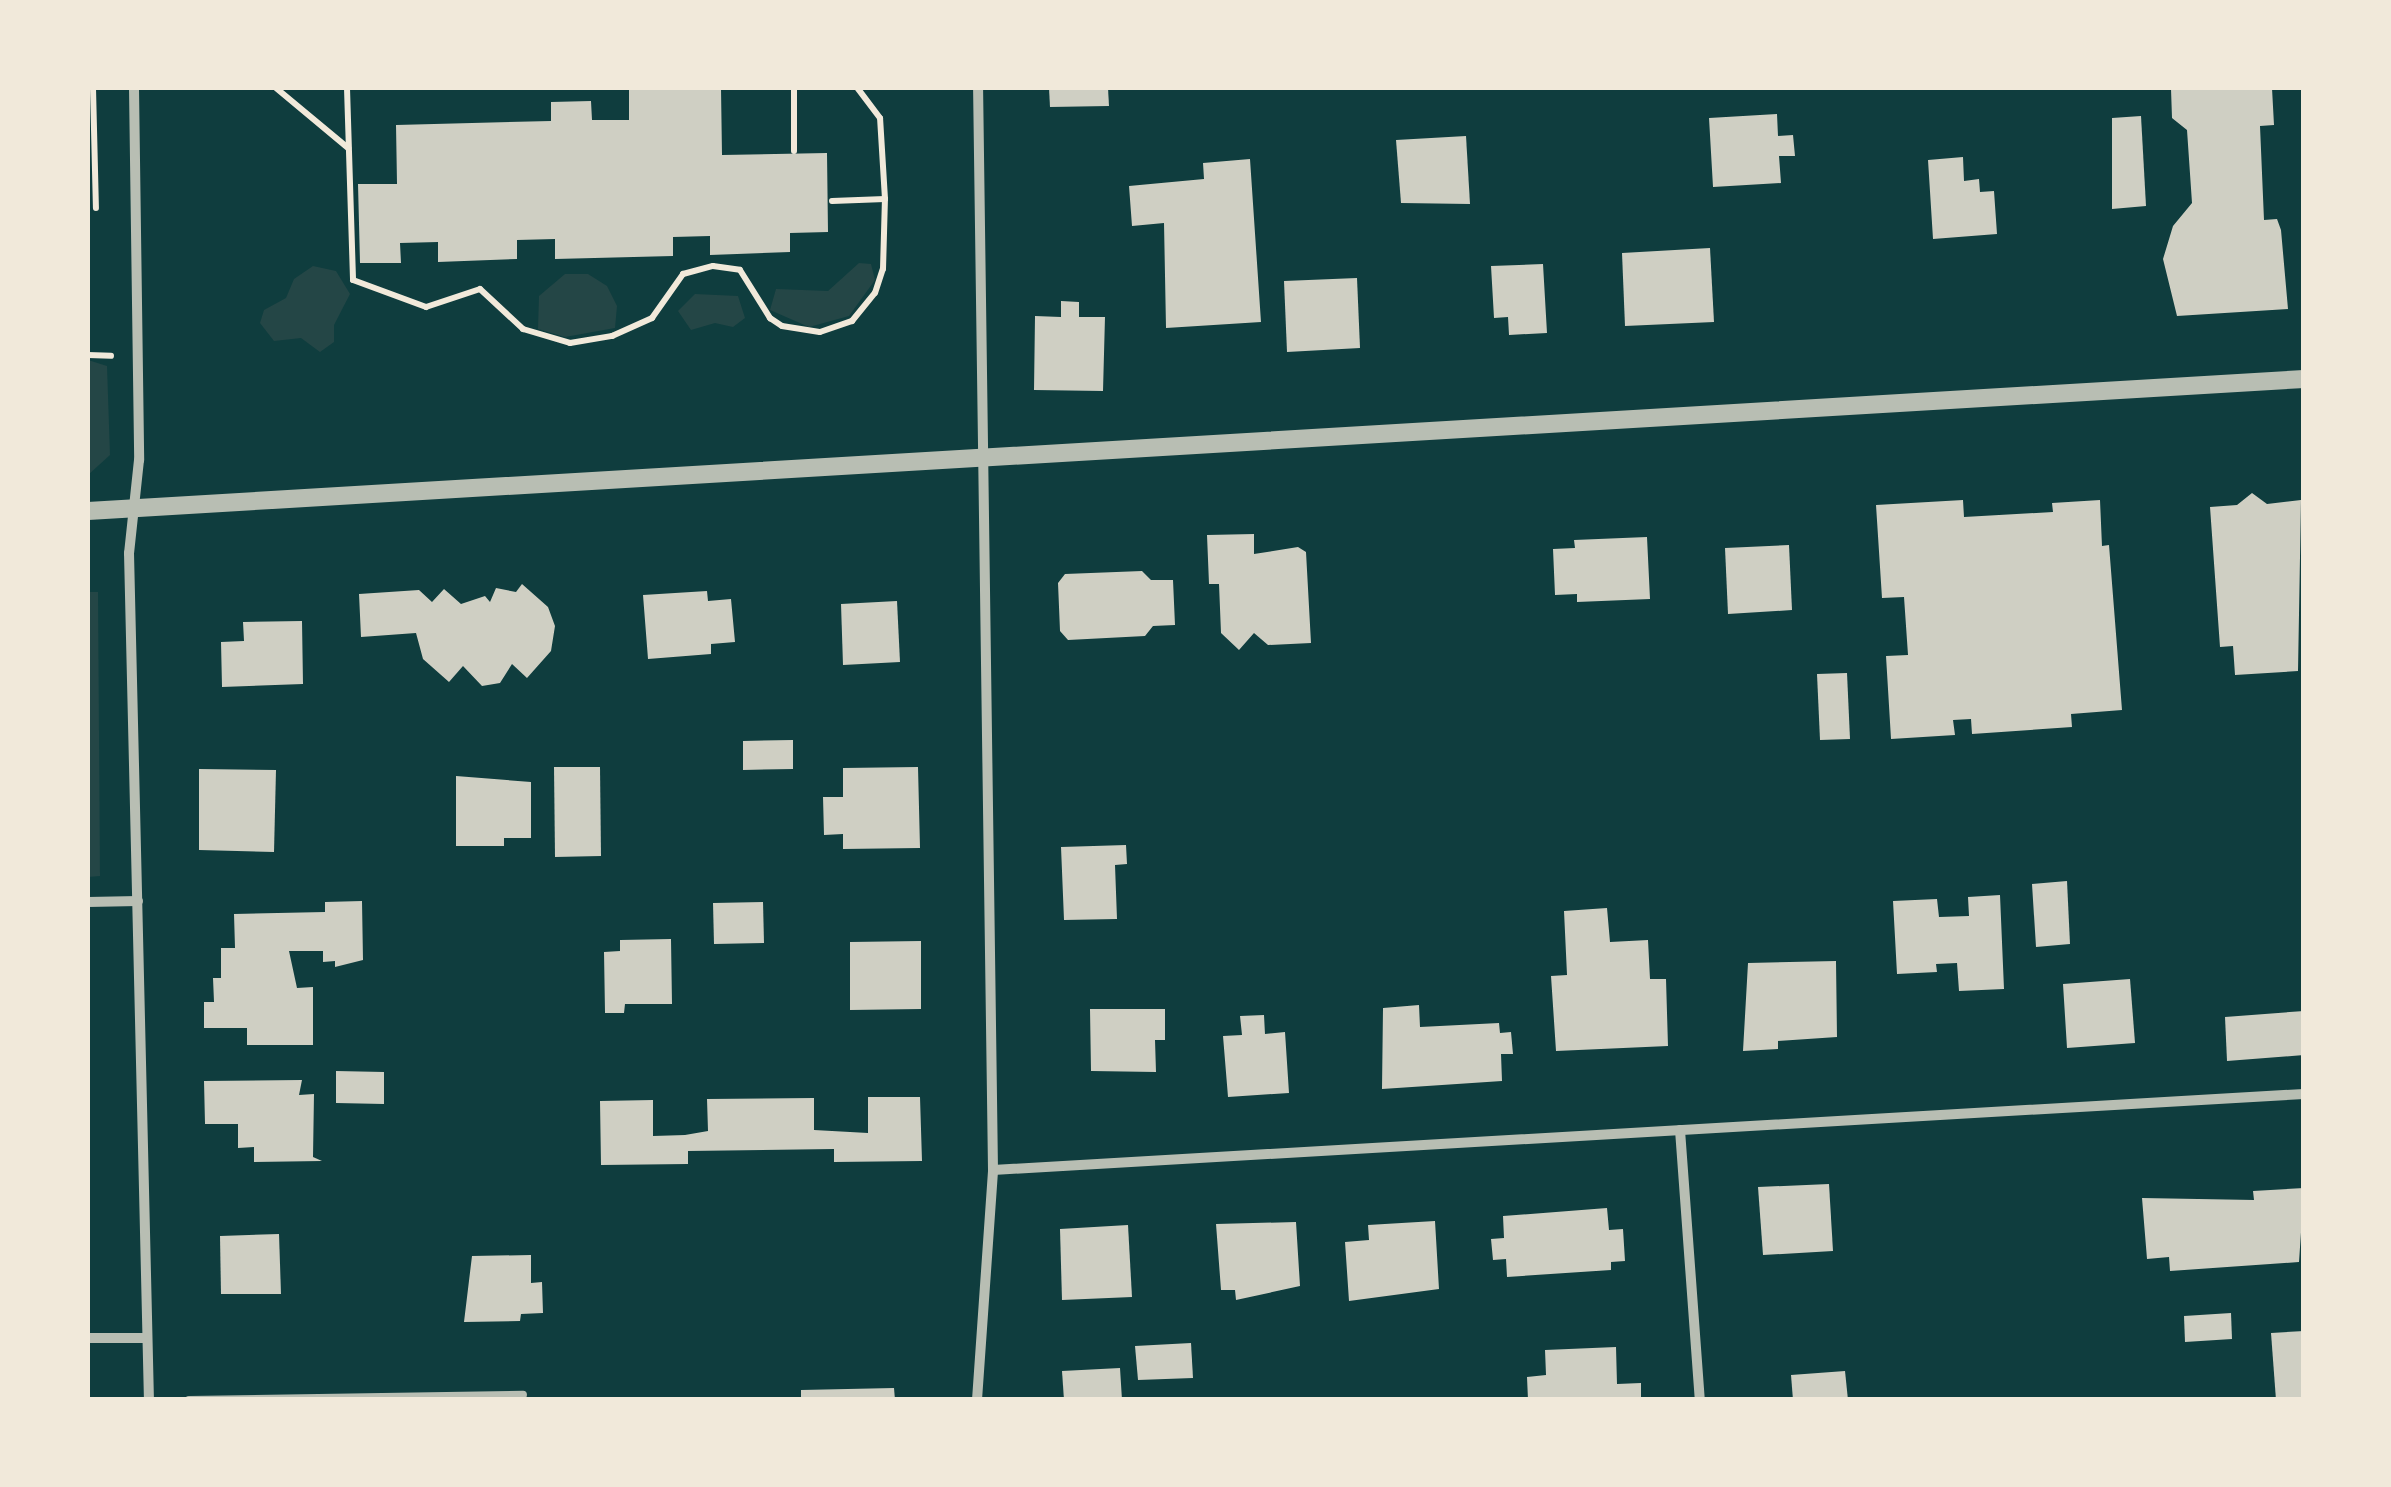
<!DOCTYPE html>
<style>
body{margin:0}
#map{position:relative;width:2391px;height:1487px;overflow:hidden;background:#0f3d3e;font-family:Rubik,sans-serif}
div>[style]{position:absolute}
.green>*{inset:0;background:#244646}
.building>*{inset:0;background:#cfcfc3}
.path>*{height:6px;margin:-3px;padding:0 3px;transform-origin:3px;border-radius:3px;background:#f1e9da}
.service>*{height:8px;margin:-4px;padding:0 4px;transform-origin:4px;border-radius:4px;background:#b8beb3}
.minor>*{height:10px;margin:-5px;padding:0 5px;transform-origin:5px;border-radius:5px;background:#b8beb3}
.tertiary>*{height:18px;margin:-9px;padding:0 9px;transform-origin:9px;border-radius:9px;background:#b8beb3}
span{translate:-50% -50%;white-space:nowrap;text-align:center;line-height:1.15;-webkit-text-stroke:8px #f1e9da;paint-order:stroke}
.frame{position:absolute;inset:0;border:90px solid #f1e9da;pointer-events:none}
</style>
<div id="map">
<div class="green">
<i style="clip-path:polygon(859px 263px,871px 264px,875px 280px,849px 316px,809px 327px,770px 310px,776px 289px,828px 291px)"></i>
<i style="clip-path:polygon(313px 266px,336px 271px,350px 294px,334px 325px,334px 342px,320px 352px,301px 338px,274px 341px,260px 323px,264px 310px,286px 298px,294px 279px)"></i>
<i style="clip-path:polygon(565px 274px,588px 274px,607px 286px,617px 306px,615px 328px,565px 337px,538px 329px,539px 296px)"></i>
<i style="clip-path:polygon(695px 294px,738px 296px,745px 318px,733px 327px,715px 323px,691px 330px,678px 311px)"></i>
<i style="clip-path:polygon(88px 360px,107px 366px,110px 455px,88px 475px)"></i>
<i style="clip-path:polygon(88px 592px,98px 592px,100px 876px,88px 877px)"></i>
</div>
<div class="building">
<i style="clip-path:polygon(629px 88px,721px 88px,722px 155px,827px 153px,828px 232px,790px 233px,790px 252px,710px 255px,710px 236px,673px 237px,673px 256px,555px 259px,555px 239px,517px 240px,517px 259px,438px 262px,438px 242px,400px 243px,401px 263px,360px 263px,358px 184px,397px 184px,396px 125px,551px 121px,551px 102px,591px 101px,592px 120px,629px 120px)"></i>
<i style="clip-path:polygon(1049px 88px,1108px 88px,1109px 106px,1050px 107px)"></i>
<i style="clip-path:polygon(2272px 88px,2274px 125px,2260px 126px,2264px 220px,2277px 219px,2281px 230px,2288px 309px,2177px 316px,2163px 259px,2173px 226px,2192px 203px,2187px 130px,2172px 118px,2171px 89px)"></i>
<i style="clip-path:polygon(1777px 114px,1778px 136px,1793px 135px,1795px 156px,1779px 156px,1781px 183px,1713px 187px,1709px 118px)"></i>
<i style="clip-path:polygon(2141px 116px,2146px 206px,2112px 209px,2112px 118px)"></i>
<i style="clip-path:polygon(1466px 136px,1470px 204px,1401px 203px,1396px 140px)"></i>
<i style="clip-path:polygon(1963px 157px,1964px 181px,1979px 179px,1980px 192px,1994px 191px,1997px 234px,1933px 239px,1928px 160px)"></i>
<i style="clip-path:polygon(1250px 159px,1261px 322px,1166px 328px,1164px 223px,1132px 226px,1129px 186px,1204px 179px,1203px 163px)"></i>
<i style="clip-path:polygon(1710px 248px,1714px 322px,1625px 326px,1622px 253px)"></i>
<i style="clip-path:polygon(1543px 264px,1547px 333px,1509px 335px,1508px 317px,1494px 318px,1491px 266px)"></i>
<i style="clip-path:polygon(1357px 278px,1360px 348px,1287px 352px,1284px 281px)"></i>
<i style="clip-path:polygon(1061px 301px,1079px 302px,1079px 317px,1105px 317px,1103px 391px,1034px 390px,1035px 316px,1061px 317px)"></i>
<i style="clip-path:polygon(2252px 493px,2267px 504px,2301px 500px,2298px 671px,2235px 675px,2233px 646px,2220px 647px,2210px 507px,2237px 505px)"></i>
<i style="clip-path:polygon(1963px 500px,1964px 517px,2053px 512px,2052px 503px,2100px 500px,2102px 546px,2109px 545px,2122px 710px,2071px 714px,2072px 727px,1972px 734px,1971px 719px,1953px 720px,1955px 735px,1891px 739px,1886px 656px,1908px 655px,1904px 597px,1882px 598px,1876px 505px)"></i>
<i style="clip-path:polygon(1254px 534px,1254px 554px,1298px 547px,1306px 552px,1311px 643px,1268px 645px,1254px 633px,1239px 650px,1221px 633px,1219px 584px,1209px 584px,1207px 535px)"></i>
<i style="clip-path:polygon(1647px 537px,1650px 599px,1577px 602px,1577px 594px,1555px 595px,1553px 549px,1575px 548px,1574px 540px)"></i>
<i style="clip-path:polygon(1789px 545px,1792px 610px,1728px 614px,1725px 548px)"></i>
<i style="clip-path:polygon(1142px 571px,1151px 580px,1173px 580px,1175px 625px,1153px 626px,1145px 636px,1068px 640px,1060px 631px,1058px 583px,1065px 574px)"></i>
<i style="clip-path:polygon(522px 584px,548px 607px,555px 626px,551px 651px,527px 678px,512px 664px,500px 683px,482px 686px,463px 666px,449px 682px,423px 659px,416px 633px,361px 637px,359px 594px,419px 590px,432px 602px,444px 589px,461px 604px,485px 596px,490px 602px,496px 588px,516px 592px)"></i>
<i style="clip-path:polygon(707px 591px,708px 601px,731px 599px,735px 642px,711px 644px,711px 654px,648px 659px,643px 595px)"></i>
<i style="clip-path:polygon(897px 601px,900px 662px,843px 665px,841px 604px)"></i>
<i style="clip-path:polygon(302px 621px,303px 684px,222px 687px,221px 642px,244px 641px,243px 622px)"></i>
<i style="clip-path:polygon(1847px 673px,1850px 739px,1820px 740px,1817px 674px)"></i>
<i style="clip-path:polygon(793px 740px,793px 769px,743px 770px,743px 741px)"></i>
<i style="clip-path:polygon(554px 767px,600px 767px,601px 856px,555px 857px)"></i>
<i style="clip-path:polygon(918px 767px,920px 848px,843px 849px,843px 834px,824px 835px,823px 797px,843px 797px,843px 768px)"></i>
<i style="clip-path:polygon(199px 769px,276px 770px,274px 852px,199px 850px)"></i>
<i style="clip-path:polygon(456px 776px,531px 782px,531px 838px,504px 838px,504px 846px,456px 846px)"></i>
<i style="clip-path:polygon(1126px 845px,1127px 864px,1115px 865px,1117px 919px,1064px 920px,1061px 847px)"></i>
<i style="clip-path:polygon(2067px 881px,2070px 944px,2036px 947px,2032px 884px)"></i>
<i style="clip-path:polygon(2000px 895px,2004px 989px,1959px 991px,1957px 963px,1936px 964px,1937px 972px,1897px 974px,1893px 901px,1937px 899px,1939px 917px,1969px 916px,1968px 897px)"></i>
<i style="clip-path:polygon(362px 901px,363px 960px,335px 967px,335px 961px,323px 962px,323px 951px,289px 951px,297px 988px,313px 987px,313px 1045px,247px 1045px,247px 1028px,204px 1028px,204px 1002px,214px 1002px,213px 978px,221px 978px,221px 948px,235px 948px,234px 914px,325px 912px,325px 902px)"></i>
<i style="clip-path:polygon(763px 902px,764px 943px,714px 944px,713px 903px)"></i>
<i style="clip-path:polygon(1607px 908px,1610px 942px,1648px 940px,1650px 979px,1666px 979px,1668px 1046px,1556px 1051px,1551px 976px,1567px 975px,1564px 911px)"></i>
<i style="clip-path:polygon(671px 939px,672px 1004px,625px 1004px,624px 1013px,605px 1013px,604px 952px,620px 951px,620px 940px)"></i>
<i style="clip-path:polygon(921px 941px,921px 1009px,850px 1010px,850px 942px)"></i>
<i style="clip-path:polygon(1836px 961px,1837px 1037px,1778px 1041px,1778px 1049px,1743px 1051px,1748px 963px)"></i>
<i style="clip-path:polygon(2130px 979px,2135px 1043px,2067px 1048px,2063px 984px)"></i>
<i style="clip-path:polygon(1419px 1005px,1420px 1027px,1499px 1023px,1500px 1033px,1511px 1032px,1513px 1054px,1501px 1054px,1502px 1081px,1382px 1089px,1383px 1008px)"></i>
<i style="clip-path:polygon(1090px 1009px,1165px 1009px,1165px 1040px,1155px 1040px,1156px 1072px,1091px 1071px)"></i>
<i style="clip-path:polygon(2304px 1011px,2304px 1055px,2227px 1061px,2225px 1017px)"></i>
<i style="clip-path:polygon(1264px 1015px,1265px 1034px,1285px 1032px,1289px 1093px,1228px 1097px,1223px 1036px,1242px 1035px,1240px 1016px)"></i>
<i style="clip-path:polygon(336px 1071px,384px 1072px,384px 1104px,336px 1103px)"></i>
<i style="clip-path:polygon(302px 1080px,299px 1095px,314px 1094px,313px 1157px,322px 1161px,254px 1162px,254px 1147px,238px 1148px,238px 1124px,205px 1124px,204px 1081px)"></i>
<i style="clip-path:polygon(868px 1097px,920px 1097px,922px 1161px,834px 1162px,834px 1149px,688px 1151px,688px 1164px,601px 1165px,600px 1101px,653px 1100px,653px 1136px,685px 1135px,708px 1131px,707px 1099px,814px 1098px,814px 1130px,868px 1133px)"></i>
<i style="clip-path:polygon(1829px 1184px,1833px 1251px,1763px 1255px,1758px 1187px)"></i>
<i style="clip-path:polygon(2304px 1188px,2299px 1262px,2170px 1271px,2169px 1257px,2147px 1259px,2142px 1198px,2254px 1200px,2253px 1191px)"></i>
<i style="clip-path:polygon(1607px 1208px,1609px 1230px,1623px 1229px,1625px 1261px,1611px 1262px,1611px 1270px,1507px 1277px,1506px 1259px,1493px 1260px,1491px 1239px,1504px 1238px,1503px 1216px)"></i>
<i style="clip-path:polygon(1435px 1221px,1439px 1289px,1349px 1301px,1345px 1242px,1369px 1240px,1368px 1225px)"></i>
<i style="clip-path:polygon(1296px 1222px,1300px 1286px,1236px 1300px,1235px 1290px,1221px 1290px,1216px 1224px)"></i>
<i style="clip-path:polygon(1128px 1225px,1132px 1297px,1062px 1300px,1060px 1229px)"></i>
<i style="clip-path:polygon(279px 1234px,281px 1294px,221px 1294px,220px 1236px)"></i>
<i style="clip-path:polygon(531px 1255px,531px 1283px,542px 1282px,543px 1313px,521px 1314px,520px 1321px,464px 1322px,472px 1256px)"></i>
<i style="clip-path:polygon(2231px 1313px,2232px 1339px,2185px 1342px,2184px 1316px)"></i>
<i style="clip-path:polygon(2304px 1331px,2304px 1400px,2276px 1400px,2271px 1333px)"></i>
<i style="clip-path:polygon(1191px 1343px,1193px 1378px,1138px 1380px,1135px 1346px)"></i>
<i style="clip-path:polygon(1616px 1347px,1617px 1384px,1641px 1383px,1641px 1400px,1528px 1400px,1527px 1377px,1546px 1375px,1545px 1350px)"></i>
<i style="clip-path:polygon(1120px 1368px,1122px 1400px,1064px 1400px,1062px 1371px)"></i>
<i style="clip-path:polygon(1845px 1371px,1848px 1400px,1793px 1400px,1791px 1375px)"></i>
<i style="clip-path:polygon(894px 1388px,895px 1400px,801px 1400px,801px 1390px)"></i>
</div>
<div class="path">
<i style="left:93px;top:88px;width:120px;rotate:88.6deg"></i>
<i style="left:276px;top:88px;width:94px;rotate:39.8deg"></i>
<i style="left:347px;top:88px;width:192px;rotate:88.2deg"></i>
<i style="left:353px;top:280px;width:78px;rotate:20.3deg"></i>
<i style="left:426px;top:307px;width:57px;rotate:-18.4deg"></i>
<i style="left:480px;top:289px;width:59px;rotate:42.9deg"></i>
<i style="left:523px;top:329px;width:49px;rotate:16.6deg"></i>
<i style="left:570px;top:343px;width:43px;rotate:-9.5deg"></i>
<i style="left:612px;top:336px;width:44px;rotate:-24.2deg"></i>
<i style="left:652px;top:318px;width:54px;rotate:-54.8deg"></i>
<i style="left:683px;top:274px;width:31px;rotate:-15deg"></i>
<i style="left:713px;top:266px;width:27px;rotate:8deg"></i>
<i style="left:740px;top:270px;width:57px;rotate:58deg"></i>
<i style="left:770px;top:318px;width:14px;rotate:34deg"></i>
<i style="left:782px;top:326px;width:38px;rotate:9deg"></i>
<i style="left:820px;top:332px;width:34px;rotate:-19deg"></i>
<i style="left:852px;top:321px;width:36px;rotate:-51deg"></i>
<i style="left:875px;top:293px;width:25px;rotate:-72deg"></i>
<i style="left:883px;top:269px;width:70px;rotate:-88.4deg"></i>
<i style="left:885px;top:199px;width:81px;rotate:-93.5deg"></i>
<i style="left:880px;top:118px;width:38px;rotate:-127deg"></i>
<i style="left:794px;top:151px;width:63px;rotate:-90deg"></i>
<i style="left:832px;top:201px;width:53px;rotate:-2.2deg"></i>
<i style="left:88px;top:355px;width:23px;rotate:2deg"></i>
</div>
<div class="service">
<i style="left:189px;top:1400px;width:334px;rotate:-0.9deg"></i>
</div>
<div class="minor">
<i style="left:134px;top:88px;width:372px;rotate:89.2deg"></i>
<i style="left:139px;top:460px;width:94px;rotate:96.1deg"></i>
<i style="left:129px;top:553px;width:847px;rotate:88.65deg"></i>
<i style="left:88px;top:902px;width:50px;rotate:-1.1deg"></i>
<i style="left:1680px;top:1130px;width:271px;rotate:85.8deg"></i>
<i style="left:993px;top:1170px;width:1313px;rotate:-3.32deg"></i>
<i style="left:88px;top:1338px;width:58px"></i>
<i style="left:977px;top:1400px;width:231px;rotate:-86deg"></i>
<i style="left:993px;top:1170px;width:1082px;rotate:-90.79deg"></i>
</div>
<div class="tertiary">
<i style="left:88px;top:511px;width:2220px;rotate:-3.41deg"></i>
</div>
<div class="frame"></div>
</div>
